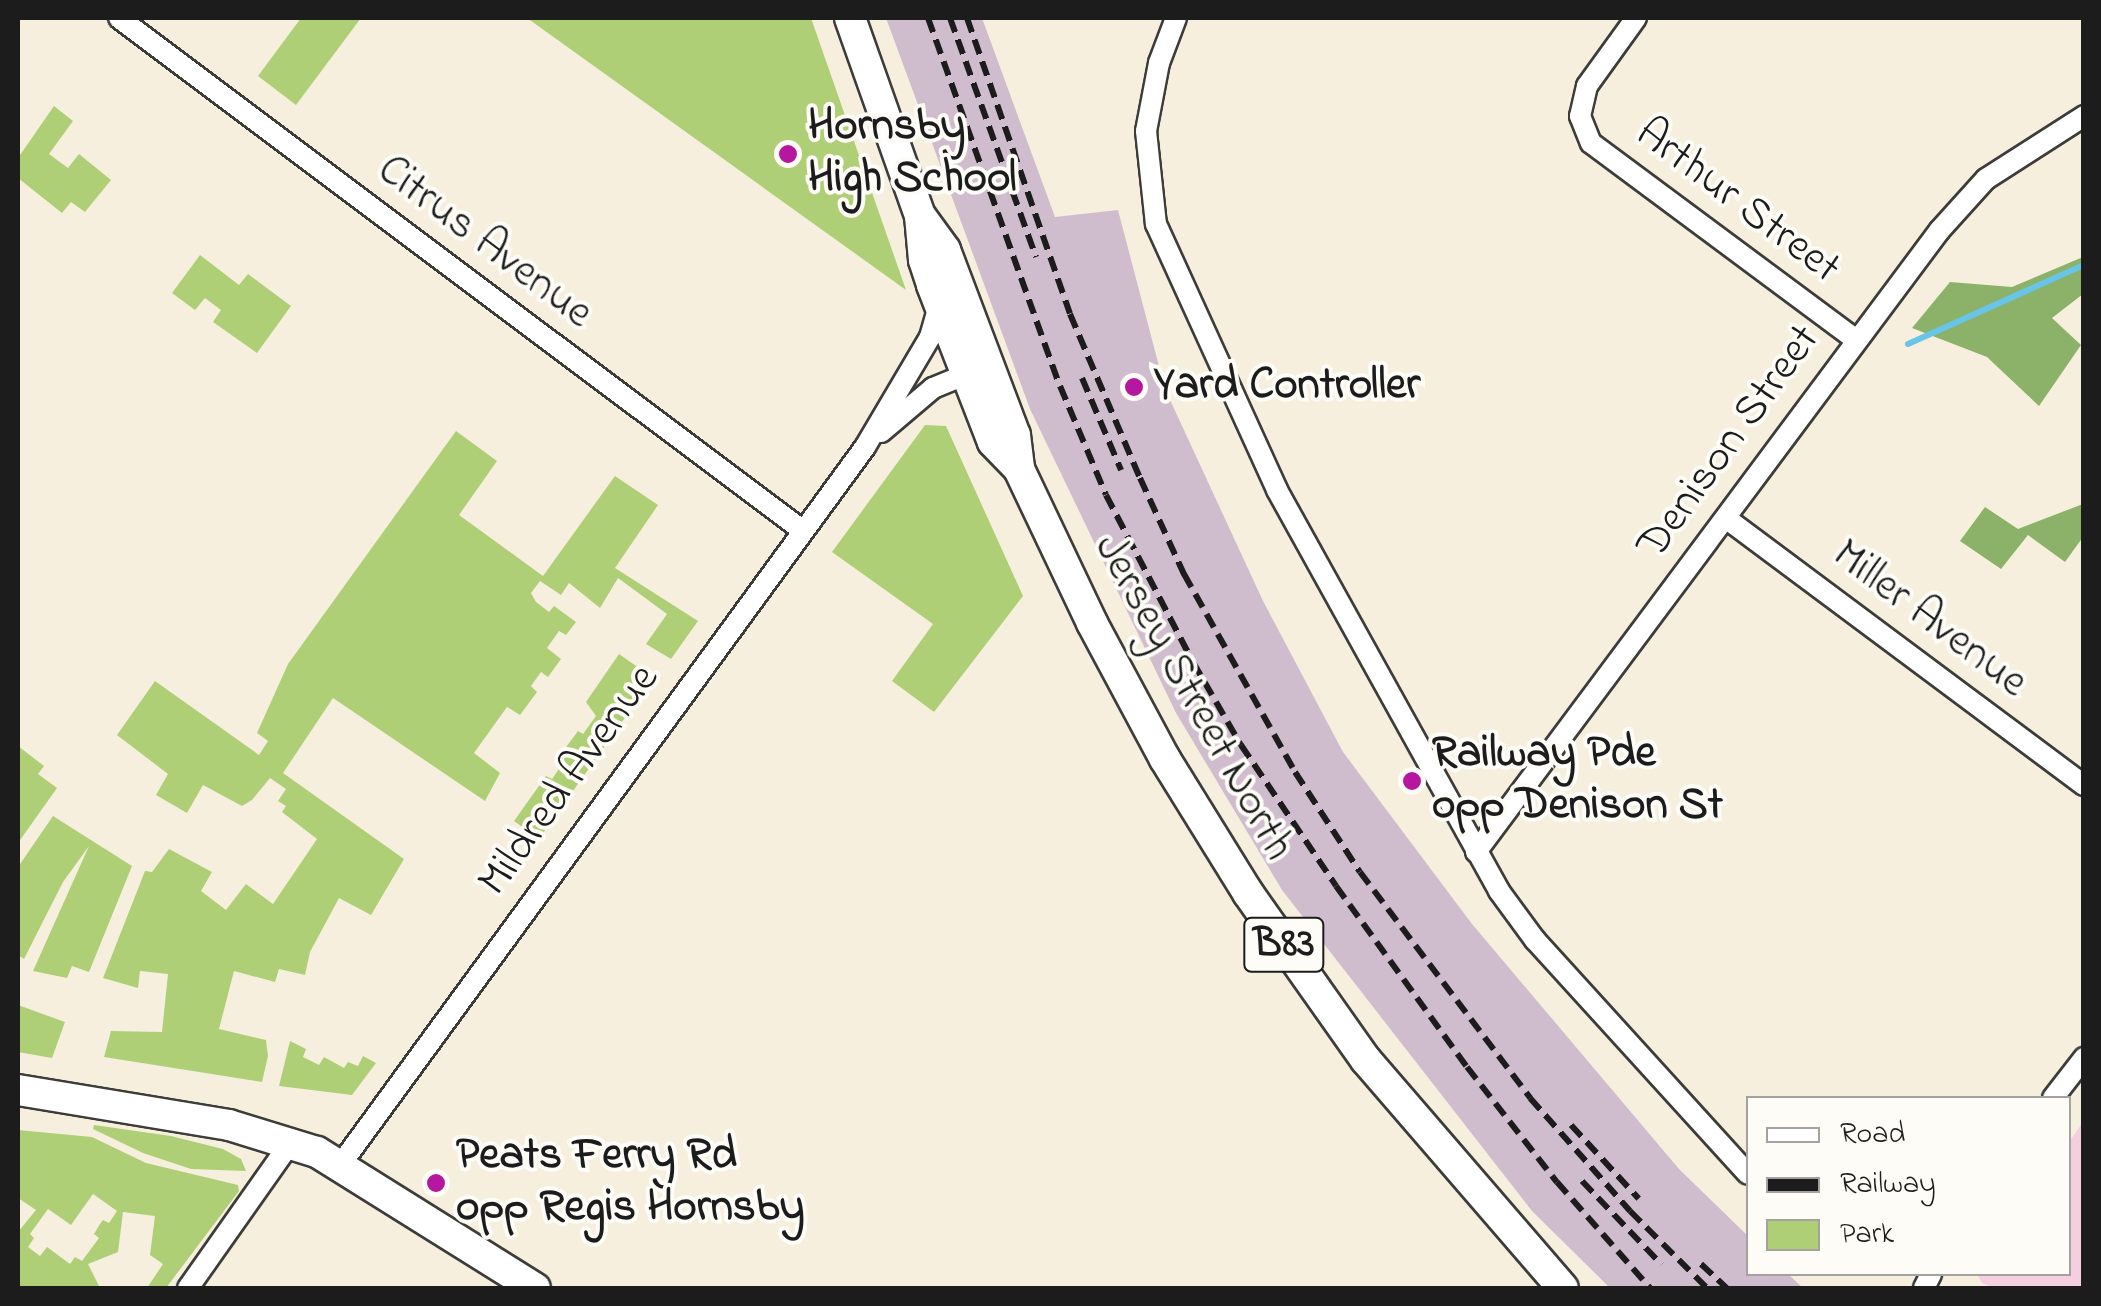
<!DOCTYPE html>
<style>
body{margin:0}
#map{position:relative;width:2101px;height:1306px;overflow:hidden;background:#f6efde;font-family:"Indie Flower",sans-serif}
div>[style]{position:absolute}
.built>*{inset:0;background:#f3cfdf}
.industrial>*{inset:0;background:#cfbdce}
.green>*{inset:0;background:#afcf77}
.forest>*{inset:0;background:#8bb268}
.stream>*{height:6px;margin:-3px;padding:0 3px;transform-origin:3px;border-radius:3px;background:#69c5e7}
.roads{filter:drop-shadow(2px 0 #3d3c39) drop-shadow(-2px 0 #3d3c39) drop-shadow(0 2px #3d3c39) drop-shadow(0 -2px #3d3c39)}
.street>*{height:20px;margin:-10px;padding:0 10px;transform-origin:10px;border-radius:10px;background:#fff}
.primary>*{height:30px;margin:-15px;padding:0 15px;transform-origin:15px;border-radius:15px;background:#fff}
.rail>*{height:6px;margin-top:-3px;transform-origin:0;background:repeating-linear-gradient(90deg,#1c1c1c 0 15px,transparent 0 23px)}
.dots>*{width:28px;height:28px;translate:-50% -50%;box-sizing:border-box;border:5px solid #fdfcf7;border-radius:50%}
span{translate:-50% -50%;white-space:nowrap;text-align:center;line-height:1.15;-webkit-text-stroke:8px #fdfcf7;paint-order:stroke}
.shield-label span{padding:2px 8px;background:#fdfcf7;border:2px solid;border-radius:8px;-webkit-text-stroke-width:0}
.shield-label{font-size:42px;color:#1c1c1c;font-weight:700}
.poi-label{font-size:45px;color:#1c1c1c;font-weight:700}
.left{translate:0 -50%;text-align:left}
.street-label{font-size:45px;color:#1c1c1c}
.frame{position:absolute;inset:0;border:20px solid #1c1c1c;pointer-events:none}
.legend{position:absolute;left:1746px;top:1096px;width:325px;height:180px;box-sizing:border-box;background:#fdfcf7;border:2px solid #a3a29f;margin:0;padding:12px 18px;list-style:none;font-size:30px;color:#1c1c1c}
.legend li{display:flex;align-items:center;gap:20px;height:50px}
.legend b{width:50px;border:2px solid #a3a29f}
</style>
<div id="map">
<div class="built">
<i style="clip-path:polygon(2083px 1122px,2083px 1288px,1994px 1288px,1982px 1283px,1977px 1274px,2068px 1274px,2069px 1142px)"></i>
</div>
<div class="industrial">
<i style="clip-path:polygon(886px 18px,982px 18px,1055px 217px,1118px 210px,1165px 389px,1263px 601px,1343px 752px,1472px 924px,1679px 1169px,1748px 1236px,1748px 1274px,1788px 1274px,1803px 1288px,1610px 1288px,1532px 1211px,1282px 890px,1176px 713px,1030px 409px)"></i>
</div>
<div class="green">
<i style="clip-path:polygon(301px 18px,361px 18px,296px 105px,258px 76px)"></i>
<i style="clip-path:polygon(527px 18px,811px 18px,906px 290px)"></i>
<i style="clip-path:polygon(54px 106px,73px 121px,49px 154px,68px 168px,79px 154px,111px 180px,85px 212px,71px 202px,62px 213px,18px 178px,18px 158px)"></i>
<i style="clip-path:polygon(200px 255px,239px 285px,248px 274px,291px 306px,257px 353px,213px 322px,221px 310px,205px 298px,195px 310px,172px 293px)"></i>
<i style="clip-path:polygon(925px 425px,946px 426px,1023px 596px,934px 712px,892px 681px,933px 624px,832px 552px)"></i>
<i style="clip-path:polygon(456px 431px,497px 461px,459px 515px,543px 576px,615px 476px,658px 505px,615px 568px,698px 621px,671px 659px,646px 644px,667px 614px,618px 578px,600px 608px,569px 583px,561px 595px,540px 581px,531px 593px,536px 602px,549px 612px,554px 606px,576px 622px,566px 635px,559px 631px,547px 648px,561px 659px,548px 677px,541px 672px,531px 686px,537px 692px,520px 715px,507px 707px,474px 753px,500px 773px,485px 801px,333px 698px,283px 773px,404px 859px,371px 915px,339px 898px,310px 952px,305px 975px,279px 969px,275px 982px,234px 971px,219px 1029px,266px 1040px,268px 1056px,262px 1082px,104px 1057px,111px 1031px,162px 1032px,168px 974px,140px 971px,138px 988px,103px 978px,145px 871px,152px 872px,169px 849px,212px 872px,201px 891px,226px 910px,246px 884px,273px 904px,317px 839px,282px 812px,286px 806px,278px 801px,286px 789px,270px 778px,252px 800px,242px 806px,203px 785px,187px 813px,156px 795px,168px 774px,117px 735px,155px 681px,259px 755px,268px 741px,257px 733px,288px 664px)"></i>
<i style="clip-path:polygon(619px 654px,653px 678px,539px 839px,514px 821px,546px 776px,552px 779px,563px 763px,558px 758px,578px 731px,583px 734px,596px 716px,586px 702px)"></i>
<i style="clip-path:polygon(18px 746px,44px 766px,38px 774px,57px 788px,18px 843px)"></i>
<i style="clip-path:polygon(53px 816px,132px 866px,89px 972px,72px 966px,67px 978px,33px 971px,89px 846px,63px 882px,24px 959px,18px 955px,18px 867px)"></i>
<i style="clip-path:polygon(18px 1005px,65px 1022px,52px 1058px,18px 1052px)"></i>
<i style="clip-path:polygon(290px 1041px,306px 1049px,303px 1057px,319px 1065px,324px 1057px,344px 1068px,348px 1062px,358px 1066px,363px 1056px,376px 1063px,352px 1095px,279px 1086px)"></i>
<i style="clip-path:polygon(94px 1125px,171px 1136px,223px 1149px,241px 1159px,246px 1171px,191px 1169px,143px 1153px,93px 1129px)"></i>
<i style="clip-path:polygon(evenodd,18px 1130px,92px 1137px,146px 1163px,238px 1185px,239px 1191px,166px 1288px,147px 1288px,163px 1264px,150px 1255px,155px 1216px,123px 1212px,118px 1252px,88px 1264px,100px 1288px,18px 1288px,18px 1232px,36px 1210px,18px 1198px,18px 1130px,93px 1194px,117px 1211px,109px 1223px,103px 1220px,100px 1224px,94px 1234px,99px 1238px,82px 1261px,75px 1257px,70px 1264px,47px 1247px,40px 1256px,28px 1247px,34px 1238px,30px 1234px,48px 1209px,71px 1225px,93px 1194px)"></i>
</div>
<div class="forest">
<i style="clip-path:polygon(2083px 257px,2083px 294px,2052px 318px,2081px 345px,2039px 406px,1987px 357px,1912px 328px,1950px 282px,2012px 287px)"></i>
<i style="clip-path:polygon(2083px 504px,2083px 537px,2065px 562px,2028px 535px,2001px 569px,1960px 541px,1985px 507px,2018px 529px)"></i>
</div>
<div class="stream">
<i style="left:1908px;top:344px;width:193px;rotate:-24.2deg"></i>
</div>
<div class="roads">
<div class="street">
<i style="left:119px;top:18px;width:854px;rotate:36.86deg"></i>
<i style="left:1176px;top:18px;width:48px;rotate:110.7deg"></i>
<i style="left:1159px;top:63px;width:69px;rotate:100.8deg"></i>
<i style="left:1146px;top:131px;width:94px;rotate:83.9deg"></i>
<i style="left:1156px;top:224px;width:292px;rotate:65.5deg"></i>
<i style="left:1277px;top:490px;width:458px;rotate:61deg"></i>
<i style="left:1499px;top:891px;width:61px;rotate:53.7deg"></i>
<i style="left:1535px;top:940px;width:316px;rotate:47.7deg"></i>
<i style="left:1636px;top:18px;width:84px;rotate:125.8deg"></i>
<i style="left:1587px;top:86px;width:31px;rotate:103deg"></i>
<i style="left:1580px;top:116px;width:29px;rotate:68deg"></i>
<i style="left:1591px;top:143px;width:329px;rotate:36.6deg"></i>
<i style="left:881px;top:432px;width:68px;rotate:-40.2deg"></i>
<i style="left:933px;top:388px;width:48px;rotate:-22.2deg"></i>
<i style="left:1727px;top:519px;width:445px;rotate:36.7deg"></i>
<i style="left:1476px;top:852px;width:775px;rotate:-53.29deg"></i>
<i style="left:1939px;top:231px;width:70px;rotate:-47.9deg"></i>
<i style="left:1986px;top:179px;width:117px;rotate:-32.7deg"></i>
<i style="left:2053px;top:1098px;width:51px;rotate:-52.2deg"></i>
<i style="left:341px;top:1164px;width:888px;rotate:-53.84deg"></i>
<i style="left:865px;top:447px;width:128px;rotate:-59.4deg"></i>
<i style="left:930px;top:337px;width:33px;rotate:-74deg"></i>
<i style="left:188px;top:1288px;width:179px;rotate:-54.8deg"></i>
<i style="left:1924px;top:1288px;width:16px;rotate:-63deg"></i>
</div>
<div class="primary">
<i style="left:850px;top:18px;width:210px;rotate:70.5deg"></i>
<i style="left:920px;top:216px;width:44px;rotate:84.8deg"></i>
<i style="left:924px;top:260px;width:26px;rotate:72deg"></i>
<i style="left:932px;top:285px;width:168px;rotate:68.8deg"></i>
<i style="left:993px;top:442px;width:37px;rotate:46deg"></i>
<i style="left:1019px;top:469px;width:170px;rotate:64.6deg"></i>
<i style="left:1092px;top:623px;width:154px;rotate:61.8deg"></i>
<i style="left:1165px;top:759px;width:158px;rotate:58.2deg"></i>
<i style="left:1248px;top:893px;width:204px;rotate:54.8deg"></i>
<i style="left:1366px;top:1060px;width:301px;rotate:49.2deg"></i>
<i style="left:922px;top:218px;width:39px;rotate:54deg"></i>
<i style="left:945px;top:250px;width:198px;rotate:69.3deg"></i>
<i style="left:1015px;top:435px;width:34px;rotate:83deg"></i>
<i style="left:18px;top:1090px;width:214px;rotate:9.4deg"></i>
<i style="left:229px;top:1125px;width:92px;rotate:17.1deg"></i>
<i style="left:317px;top:1152px;width:257px;rotate:32deg"></i>
</div>
</div>
<div class="rail">
<i style="left:928px;top:18px;width:391px;rotate:70.3deg"></i>
<i style="left:1060px;top:386px;width:118px;rotate:67.1deg"></i>
<i style="left:1106px;top:495px;width:188px;rotate:62.5deg"></i>
<i style="left:1193px;top:662px;width:96px;rotate:60deg"></i>
<i style="left:1241px;top:745px;width:170px;rotate:56deg"></i>
<i style="left:1336px;top:886px;width:223px;rotate:54.1deg"></i>
<i style="left:1467px;top:1067px;width:146px;rotate:52deg"></i>
<i style="left:1557px;top:1182px;width:141px;rotate:48.7deg"></i>
<i style="left:950px;top:18px;width:254px;rotate:70.2deg"></i>
<i style="left:967px;top:18px;width:313px;rotate:70.8deg"></i>
<i style="left:1070px;top:314px;width:178px;rotate:66.9deg"></i>
<i style="left:1140px;top:478px;width:106px;rotate:65.4deg"></i>
<i style="left:1184px;top:574px;width:227px;rotate:60.7deg"></i>
<i style="left:1295px;top:772px;width:119px;rotate:57deg"></i>
<i style="left:1360px;top:872px;width:283px;rotate:53deg"></i>
<i style="left:1530px;top:1098px;width:151px;rotate:48.5deg"></i>
<i style="left:1630px;top:1211px;width:109px;rotate:45deg"></i>
<i style="left:1082px;top:378px;width:100px;rotate:67deg"></i>
<i style="left:1571px;top:1125px;width:100px;rotate:47.4deg"></i>
<i style="left:1582px;top:1181px;width:115px;rotate:46.4deg"></i>
<i style="left:1701px;top:1264px;width:35px;rotate:43deg"></i>
</div>
<div class="dots">
<i style="left:788px;top:154px;background:#b5179e"></i>
<i style="left:1134px;top:387px;background:#b5179e"></i>
<i style="left:1412px;top:781px;background:#b5179e"></i>
<i style="left:436px;top:1183px;background:#b5179e"></i>
</div>
<div class="shield-label">
<span style="left:1284px;top:945px">B83</span>
</div>
<div class="poi-label">
<span class="left" style="left:808px;top:154px">Hornsby<br>High School</span>
<span class="left" style="left:1154px;top:387px">Yard Controller</span>
<span class="left" style="left:1432px;top:781px">Railway Pde<br>opp Denison St</span>
<span class="left" style="left:456px;top:1183px">Peats Ferry Rd<br>opp Regis Hornsby</span>
</div>
<div class="street-label">
<span style="left:1737px;top:202px;rotate:37deg">Arthur Street</span>
<span style="left:484px;top:243px;rotate:37deg">Citrus Avenue</span>
<span style="left:1730px;top:443px;rotate:-54deg">Denison Street</span>
<span style="left:1929px;top:620px;rotate:37deg">Miller Avenue</span>
<span style="left:1192px;top:698px;rotate:61deg">Jersey Street North</span>
<span style="left:570px;top:781px;rotate:-54deg">Mildred Avenue</span>
</div>
<div class="frame"></div>
<ul class="legend">
<li><b style="height:12px;background:#fff"></b>Road</li>
<li><b style="height:12px;background:#1c1c1c"></b>Railway</li>
<li><b style="height:28px;background:#afcf77"></b>Park</li>
</ul>
</div>
